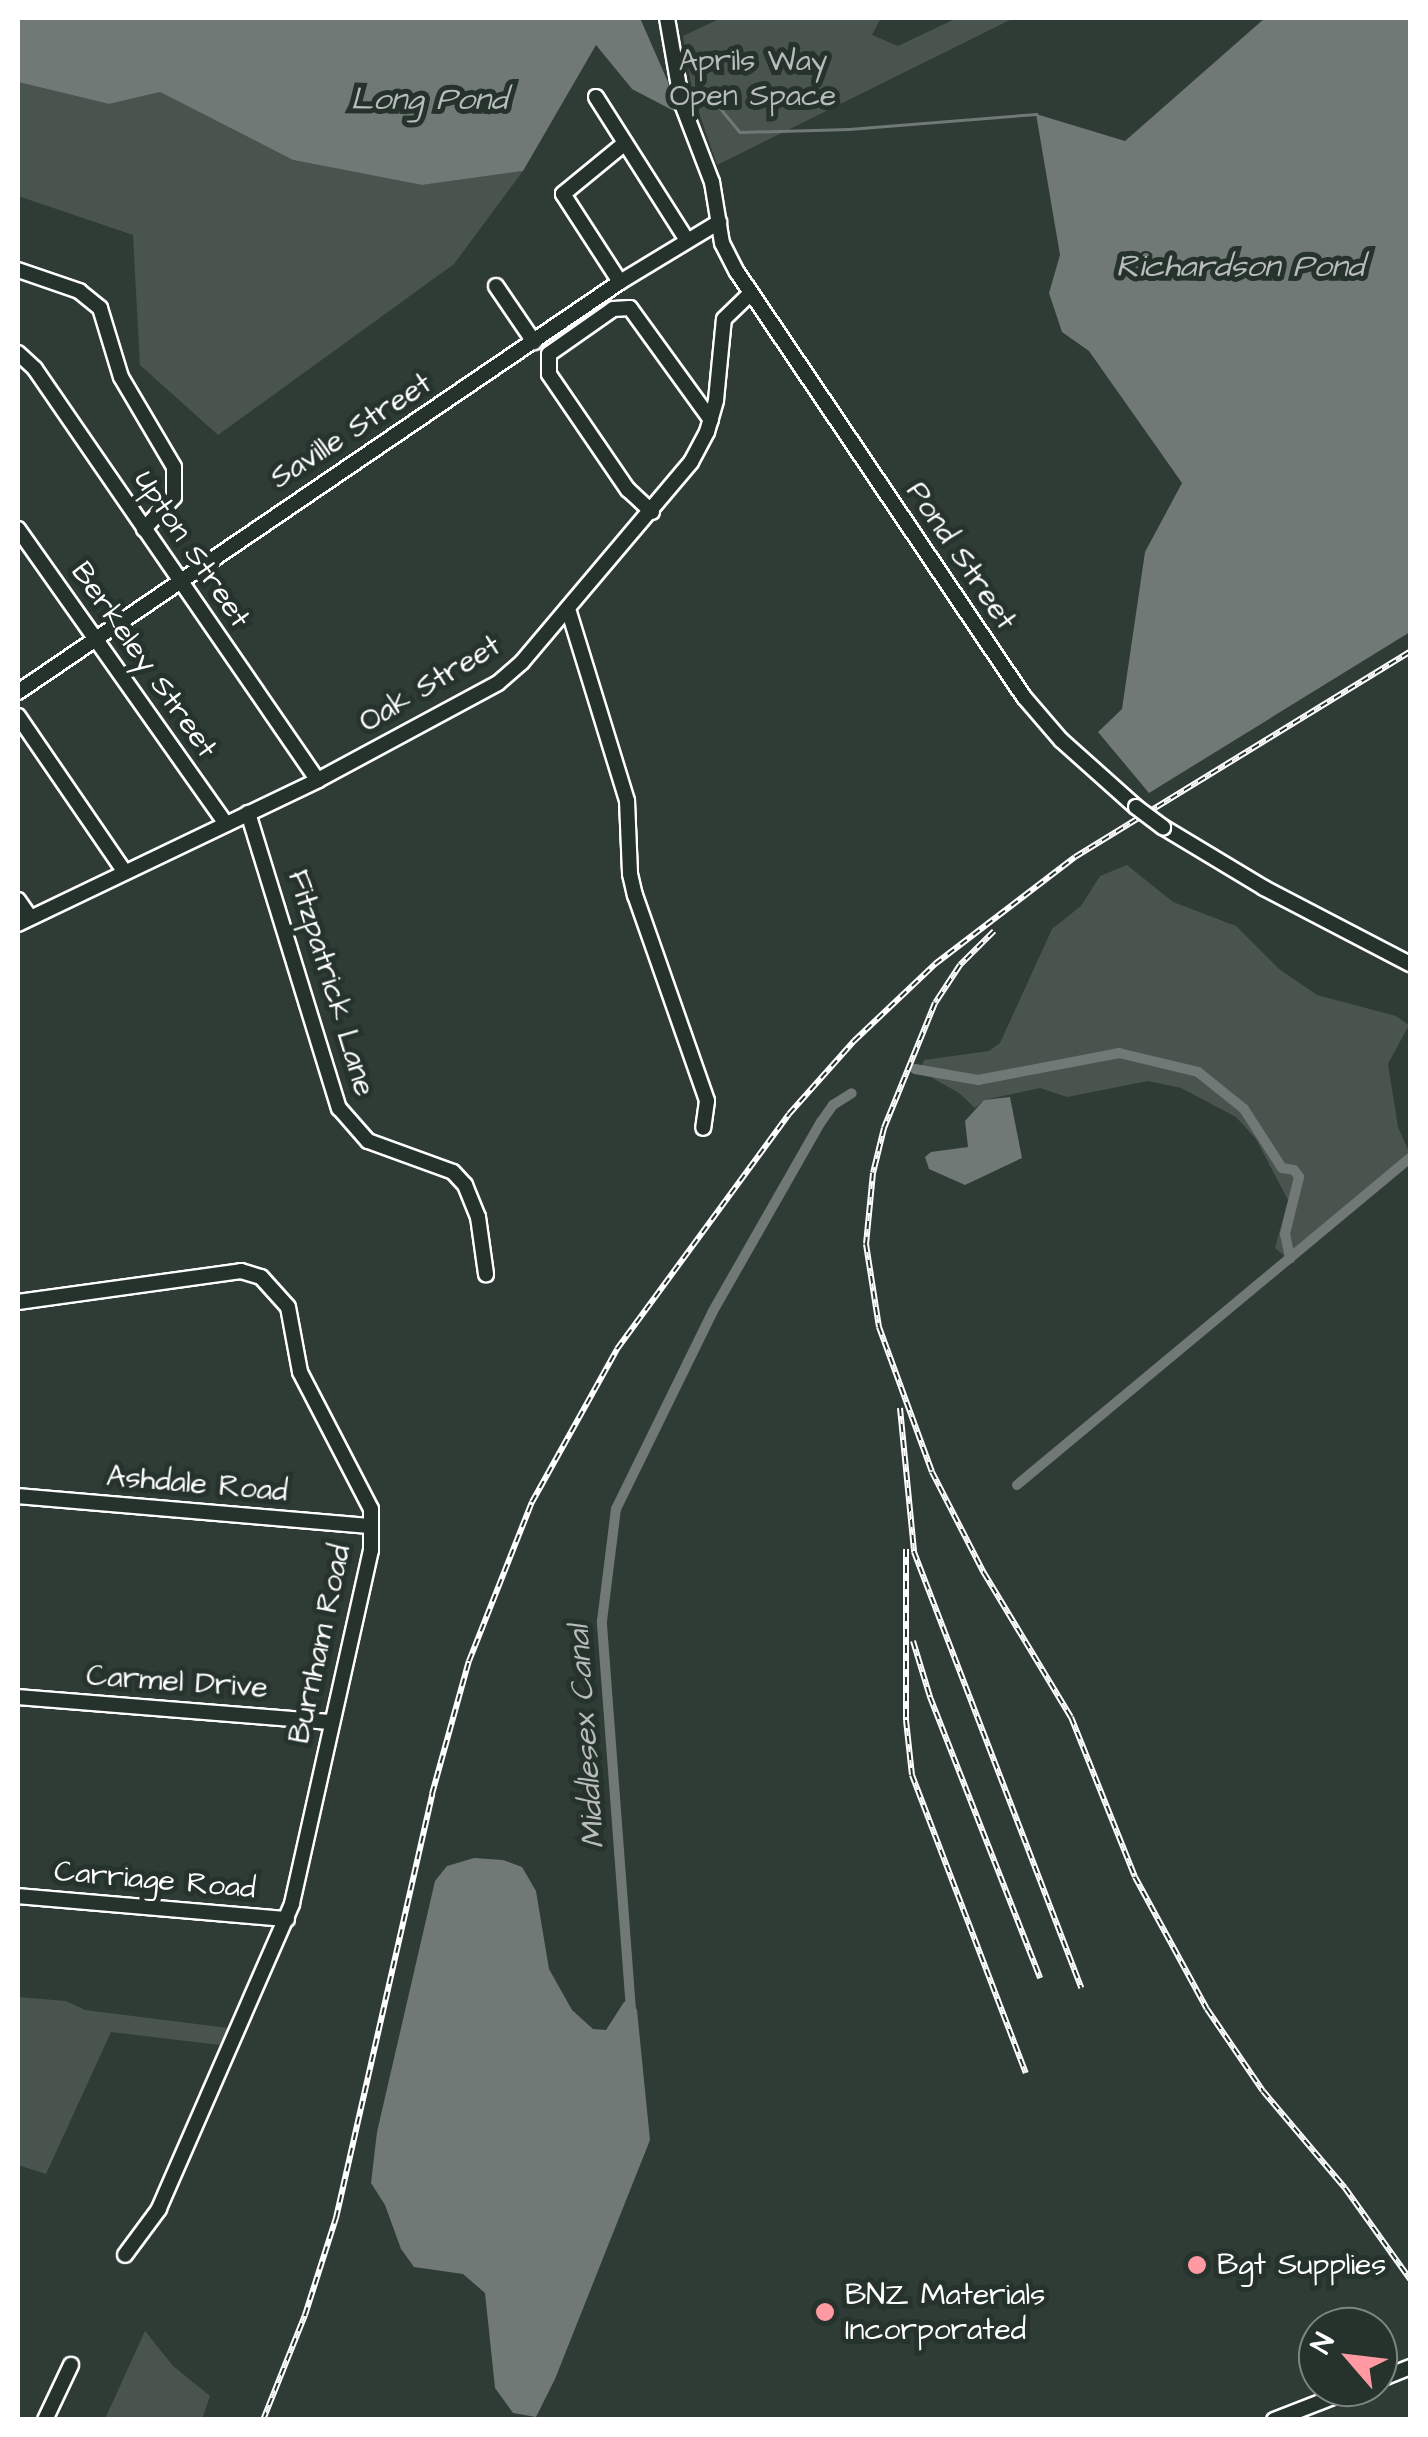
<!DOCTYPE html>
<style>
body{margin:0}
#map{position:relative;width:1428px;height:2437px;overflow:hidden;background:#2f3b35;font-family:"Architects Daughter",sans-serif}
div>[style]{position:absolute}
.green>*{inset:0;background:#4a544f}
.water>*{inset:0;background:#707975}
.stream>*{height:2.5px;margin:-1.25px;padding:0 1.25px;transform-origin:1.25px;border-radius:1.25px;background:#707975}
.canal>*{height:10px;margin:-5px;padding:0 5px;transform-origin:5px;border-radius:5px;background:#707975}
.roads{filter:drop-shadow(2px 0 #fff) drop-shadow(-2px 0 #fff) drop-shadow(0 2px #fff) drop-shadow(0 -2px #fff)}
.minor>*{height:14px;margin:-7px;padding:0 7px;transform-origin:7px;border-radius:7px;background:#26332d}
.rail>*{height:6px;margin-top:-3px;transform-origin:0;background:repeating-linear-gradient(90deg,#26332d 0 8px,#fff 0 16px);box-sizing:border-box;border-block:2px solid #fff}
.bridges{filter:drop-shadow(2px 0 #fff) drop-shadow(-2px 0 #fff) drop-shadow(0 2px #fff) drop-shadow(0 -2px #fff)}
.minor-bridge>*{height:14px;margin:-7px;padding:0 7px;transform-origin:7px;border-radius:7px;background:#26332d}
.dots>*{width:28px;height:28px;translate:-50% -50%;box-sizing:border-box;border:5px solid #26332d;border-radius:50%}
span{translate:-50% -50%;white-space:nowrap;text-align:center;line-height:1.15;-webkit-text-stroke:10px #26332d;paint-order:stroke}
.park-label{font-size:30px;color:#b7bbb9}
.street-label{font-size:30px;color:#fff}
.poi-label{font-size:30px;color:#fff}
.left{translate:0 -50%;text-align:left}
.water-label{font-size:32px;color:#b8bcba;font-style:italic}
.frame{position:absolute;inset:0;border:20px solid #fff;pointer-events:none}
.north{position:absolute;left:1298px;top:2307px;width:100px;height:100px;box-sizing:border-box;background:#26332d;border:2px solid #7d8581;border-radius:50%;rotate:298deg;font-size:28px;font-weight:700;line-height:40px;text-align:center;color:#fff}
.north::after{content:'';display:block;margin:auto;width:35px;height:45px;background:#ff9aa2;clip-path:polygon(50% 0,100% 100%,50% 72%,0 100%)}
</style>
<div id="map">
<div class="green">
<i style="clip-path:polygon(721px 18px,881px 18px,872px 35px,898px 46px,957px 18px,1014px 18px,717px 165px,693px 95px,683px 36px)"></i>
<i style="clip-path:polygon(18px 82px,109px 104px,160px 92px,293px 160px,422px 185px,523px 171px,454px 264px,218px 435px,140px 365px,133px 235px,18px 196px)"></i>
<i style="clip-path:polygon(1127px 865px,1173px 902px,1236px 926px,1279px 969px,1317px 995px,1396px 1016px,1409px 1025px,1388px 1064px,1398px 1127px,1409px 1152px,1404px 1168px,1292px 1262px,1275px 1248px,1288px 1200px,1256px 1139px,1236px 1117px,1181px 1088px,1148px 1081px,1067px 1097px,1040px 1088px,984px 1100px,975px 1108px,959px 1093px,920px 1071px,924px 1060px,989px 1051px,1000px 1043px,1052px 929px,1081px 906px,1100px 876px)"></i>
<i style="clip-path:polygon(18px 1997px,66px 2001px,85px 2010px,228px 2028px,220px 2045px,111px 2032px,46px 2174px,18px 2165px)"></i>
<i style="clip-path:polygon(145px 2331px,173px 2366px,210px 2396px,202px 2419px,105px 2419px)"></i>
</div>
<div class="water">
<i style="clip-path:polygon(18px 18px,640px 18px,668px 82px,674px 111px,632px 89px,596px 45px,523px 171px,422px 185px,293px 160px,160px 92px,109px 104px,18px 82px)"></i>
<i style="clip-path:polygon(1265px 18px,1410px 18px,1410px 632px,1149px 793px,1098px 732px,1122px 709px,1145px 552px,1182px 483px,1089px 351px,1062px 332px,1049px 293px,1060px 255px,1036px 114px,1125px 141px)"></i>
<i style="clip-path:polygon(1010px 1097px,1022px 1158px,965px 1185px,929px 1169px,925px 1157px,931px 1152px,968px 1147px,965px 1121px,984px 1100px)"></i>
<i style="clip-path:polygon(474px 1858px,503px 1860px,522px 1867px,536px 1891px,549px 1969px,572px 2010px,593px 2029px,606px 2030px,624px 2002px,630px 1999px,637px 2010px,650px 2140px,555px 2379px,536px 2417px,513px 2413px,495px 2388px,485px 2293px,463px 2274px,414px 2267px,401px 2249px,385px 2205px,371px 2183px,377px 2132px,435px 1881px,447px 1866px)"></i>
</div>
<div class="stream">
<i style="left:690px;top:98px;width:21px;rotate:-3deg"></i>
<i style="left:711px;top:97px;width:45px;rotate:50.4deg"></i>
<i style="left:740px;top:132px;width:109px;rotate:-1.6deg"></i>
<i style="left:849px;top:129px;width:188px;rotate:-4.6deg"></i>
</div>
<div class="canal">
<i style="left:915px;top:1069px;width:64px;rotate:9.9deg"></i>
<i style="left:978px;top:1080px;width:144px;rotate:-10.8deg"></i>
<i style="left:1119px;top:1053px;width:81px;rotate:13.5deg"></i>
<i style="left:1198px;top:1072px;width:59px;rotate:38.8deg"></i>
<i style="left:1244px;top:1109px;width:70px;rotate:57.2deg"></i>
<i style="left:1282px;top:1168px;width:12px;rotate:9deg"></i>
<i style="left:1294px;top:1170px;width:9px;rotate:54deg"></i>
<i style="left:1299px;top:1177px;width:59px;rotate:103.8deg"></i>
<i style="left:1285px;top:1234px;width:25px;rotate:78deg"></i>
<i style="left:1017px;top:1485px;width:511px;rotate:-39.76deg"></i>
<i style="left:631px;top:2010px;width:390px;rotate:-94.3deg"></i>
<i style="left:602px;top:1621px;width:113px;rotate:-82.9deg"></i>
<i style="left:616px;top:1509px;width:220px;rotate:-63.9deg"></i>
<i style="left:713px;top:1311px;width:218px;rotate:-60.3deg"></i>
<i style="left:821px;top:1122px;width:21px;rotate:-55deg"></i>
<i style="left:833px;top:1105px;width:22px;rotate:-32deg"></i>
</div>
<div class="roads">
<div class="minor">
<i style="left:667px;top:18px;width:87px;rotate:80.1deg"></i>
<i style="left:682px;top:104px;width:84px;rotate:69deg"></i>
<i style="left:712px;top:182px;width:62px;rotate:80.7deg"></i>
<i style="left:722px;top:243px;width:33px;rotate:63deg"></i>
<i style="left:737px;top:272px;width:513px;rotate:55.97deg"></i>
<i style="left:1024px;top:697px;width:57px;rotate:49.3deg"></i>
<i style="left:1061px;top:740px;width:101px;rotate:41.8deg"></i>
<i style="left:596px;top:97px;width:168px;rotate:57.6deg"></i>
<i style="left:18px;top:270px;width:65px;rotate:19deg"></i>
<i style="left:79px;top:291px;width:27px;rotate:39deg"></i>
<i style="left:100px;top:308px;width:72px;rotate:73.1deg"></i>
<i style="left:121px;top:377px;width:104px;rotate:59.5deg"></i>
<i style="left:174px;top:467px;width:30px;rotate:90deg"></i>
<i style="left:174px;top:497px;width:44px;rotate:133.2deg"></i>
<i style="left:620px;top:282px;width:105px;rotate:-122.9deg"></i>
<i style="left:563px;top:194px;width:80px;rotate:-39.4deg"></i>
<i style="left:496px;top:286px;width:68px;rotate:55.8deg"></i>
<i style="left:18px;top:353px;width:23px;rotate:43deg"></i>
<i style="left:35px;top:369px;width:499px;rotate:55.5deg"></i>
<i style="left:652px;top:512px;width:33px;rotate:-137deg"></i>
<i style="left:628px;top:490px;width:140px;rotate:-124.3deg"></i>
<i style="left:549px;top:374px;width:20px;rotate:-90deg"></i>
<i style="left:549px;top:354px;width:78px;rotate:-35.1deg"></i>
<i style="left:613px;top:309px;width:17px;rotate:-3deg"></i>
<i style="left:630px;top:308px;width:138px;rotate:54.1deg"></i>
<i style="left:18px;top:529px;width:361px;rotate:54.8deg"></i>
<i style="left:569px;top:612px;width:198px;rotate:72.9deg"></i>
<i style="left:627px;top:801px;width:73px;rotate:87.6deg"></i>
<i style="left:630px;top:874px;width:22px;rotate:77deg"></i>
<i style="left:635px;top:895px;width:218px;rotate:70.7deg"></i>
<i style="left:707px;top:1101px;width:27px;rotate:98deg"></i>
<i style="left:18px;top:692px;width:728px;rotate:-34.26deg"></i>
<i style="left:620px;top:282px;width:116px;rotate:-31.2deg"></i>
<i style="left:18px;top:716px;width:188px;rotate:55.6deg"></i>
<i style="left:248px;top:813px;width:309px;rotate:72.9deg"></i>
<i style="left:339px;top:1108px;width:44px;rotate:48.7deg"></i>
<i style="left:368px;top:1141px;width:90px;rotate:20deg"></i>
<i style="left:453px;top:1172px;width:18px;rotate:47deg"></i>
<i style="left:465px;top:1185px;width:35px;rotate:68deg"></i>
<i style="left:478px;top:1217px;width:58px;rotate:82deg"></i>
<i style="left:1163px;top:827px;width:118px;rotate:31.1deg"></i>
<i style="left:1264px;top:888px;width:165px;rotate:27.5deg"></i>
<i style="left:18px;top:900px;width:21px;rotate:55deg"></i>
<i style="left:18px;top:924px;width:333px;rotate:-25.6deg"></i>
<i style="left:318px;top:780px;width:204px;rotate:-28.3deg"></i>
<i style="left:498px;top:683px;width:32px;rotate:-41deg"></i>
<i style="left:522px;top:662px;width:262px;rotate:-49.8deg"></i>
<i style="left:691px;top:462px;width:34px;rotate:-62deg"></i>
<i style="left:707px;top:432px;width:33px;rotate:-74deg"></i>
<i style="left:716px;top:400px;width:81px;rotate:-84.4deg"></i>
<i style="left:724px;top:319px;width:36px;rotate:-44deg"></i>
<i style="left:18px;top:1302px;width:225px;rotate:-7.9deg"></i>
<i style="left:241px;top:1271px;width:21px;rotate:17deg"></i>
<i style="left:261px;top:1277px;width:40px;rotate:48deg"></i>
<i style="left:288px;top:1307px;width:66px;rotate:79.5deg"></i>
<i style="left:300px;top:1372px;width:154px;rotate:62.6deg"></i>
<i style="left:371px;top:1509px;width:41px;rotate:90deg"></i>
<i style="left:371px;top:1550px;width:363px;rotate:102.6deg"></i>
<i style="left:292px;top:1904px;width:333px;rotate:113.6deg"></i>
<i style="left:159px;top:2209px;width:57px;rotate:126.5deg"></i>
<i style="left:18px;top:1496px;width:354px;rotate:4.9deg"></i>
<i style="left:18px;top:1697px;width:315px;rotate:4.6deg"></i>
<i style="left:18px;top:1896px;width:270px;rotate:4.9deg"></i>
<i style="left:1378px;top:2380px;width:35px;rotate:-22deg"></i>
<i style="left:45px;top:2420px;width:61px;rotate:-64.7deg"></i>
<i style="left:1274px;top:2420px;width:91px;rotate:-21.2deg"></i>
</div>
</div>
<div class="rail">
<i style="left:994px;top:931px;width:48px;rotate:135deg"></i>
<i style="left:960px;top:965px;width:45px;rotate:123.3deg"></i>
<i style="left:935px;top:1003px;width:135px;rotate:112.2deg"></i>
<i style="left:884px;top:1128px;width:46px;rotate:103.7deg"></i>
<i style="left:873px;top:1173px;width:71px;rotate:95.6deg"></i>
<i style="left:866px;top:1244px;width:84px;rotate:81.1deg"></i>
<i style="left:879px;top:1327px;width:154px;rotate:69.9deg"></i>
<i style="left:932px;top:1472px;width:114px;rotate:62.8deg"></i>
<i style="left:984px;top:1573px;width:168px;rotate:58.9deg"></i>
<i style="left:1071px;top:1717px;width:172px;rotate:68.2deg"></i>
<i style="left:1135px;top:1877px;width:150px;rotate:61.4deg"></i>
<i style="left:1207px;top:2009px;width:99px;rotate:55.7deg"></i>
<i style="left:1263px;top:2091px;width:127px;rotate:49.8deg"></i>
<i style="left:1345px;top:2188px;width:112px;rotate:54.5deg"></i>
<i style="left:900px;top:1408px;width:145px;rotate:84.4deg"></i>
<i style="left:914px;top:1552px;width:467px;rotate:69deg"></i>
<i style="left:906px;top:1549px;width:171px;rotate:90deg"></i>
<i style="left:906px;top:1720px;width:55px;rotate:83.8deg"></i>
<i style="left:912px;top:1775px;width:319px;rotate:69.1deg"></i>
<i style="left:913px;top:1641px;width:59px;rotate:73.1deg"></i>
<i style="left:930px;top:1697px;width:302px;rotate:68.6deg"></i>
<i style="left:263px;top:2420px;width:113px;rotate:-68.2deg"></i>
<i style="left:305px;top:2315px;width:102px;rotate:-72.3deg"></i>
<i style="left:336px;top:2218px;width:435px;rotate:-77.2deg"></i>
<i style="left:432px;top:1794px;width:138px;rotate:-74.5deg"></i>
<i style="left:469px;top:1661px;width:171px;rotate:-68.4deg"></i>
<i style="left:532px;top:1502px;width:175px;rotate:-60.9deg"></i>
<i style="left:617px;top:1349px;width:291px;rotate:-53.8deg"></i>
<i style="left:789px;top:1114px;width:98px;rotate:-48.3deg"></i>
<i style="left:854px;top:1041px;width:112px;rotate:-43.5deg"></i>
<i style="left:935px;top:964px;width:176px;rotate:-37.4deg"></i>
<i style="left:1075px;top:857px;width:393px;rotate:-31.5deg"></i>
</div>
<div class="bridges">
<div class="minor-bridge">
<i style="left:1136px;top:807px;width:34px;rotate:37deg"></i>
</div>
</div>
<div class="dots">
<i style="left:1197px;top:2265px;background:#ff9aa2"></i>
<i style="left:825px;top:2312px;background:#ff9aa2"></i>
</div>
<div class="park-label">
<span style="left:753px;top:78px">Aprils Way<br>Open Space</span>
</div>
<div class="street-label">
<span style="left:351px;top:431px;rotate:-33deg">Saville Street</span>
<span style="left:192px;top:549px;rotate:56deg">Upton Street</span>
<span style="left:961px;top:556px;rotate:56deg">Pond Street</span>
<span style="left:144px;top:660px;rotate:55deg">Berkeley Street</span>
<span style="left:430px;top:684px;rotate:-31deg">Oak Street</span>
<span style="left:331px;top:983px;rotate:73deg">Fitzpatrick Lane</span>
<span style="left:197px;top:1484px;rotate:5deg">Ashdale Road</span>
<span style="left:320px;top:1644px;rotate:-78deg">Burnham Road</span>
<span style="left:177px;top:1682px;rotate:4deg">Carmel Drive</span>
<span style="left:155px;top:1880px;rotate:5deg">Carriage Road</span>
</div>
<div class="poi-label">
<span class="left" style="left:1217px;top:2265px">Bgt Supplies</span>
<span class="left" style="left:845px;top:2312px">BNZ Materials<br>Incorporated</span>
</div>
<div class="water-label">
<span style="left:429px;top:100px">Long Pond</span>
<span style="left:1240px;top:267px">Richardson Pond</span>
<span style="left:587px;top:1737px;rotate:-94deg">Middlesex Canal</span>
</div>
<div class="frame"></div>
<div class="north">N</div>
</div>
